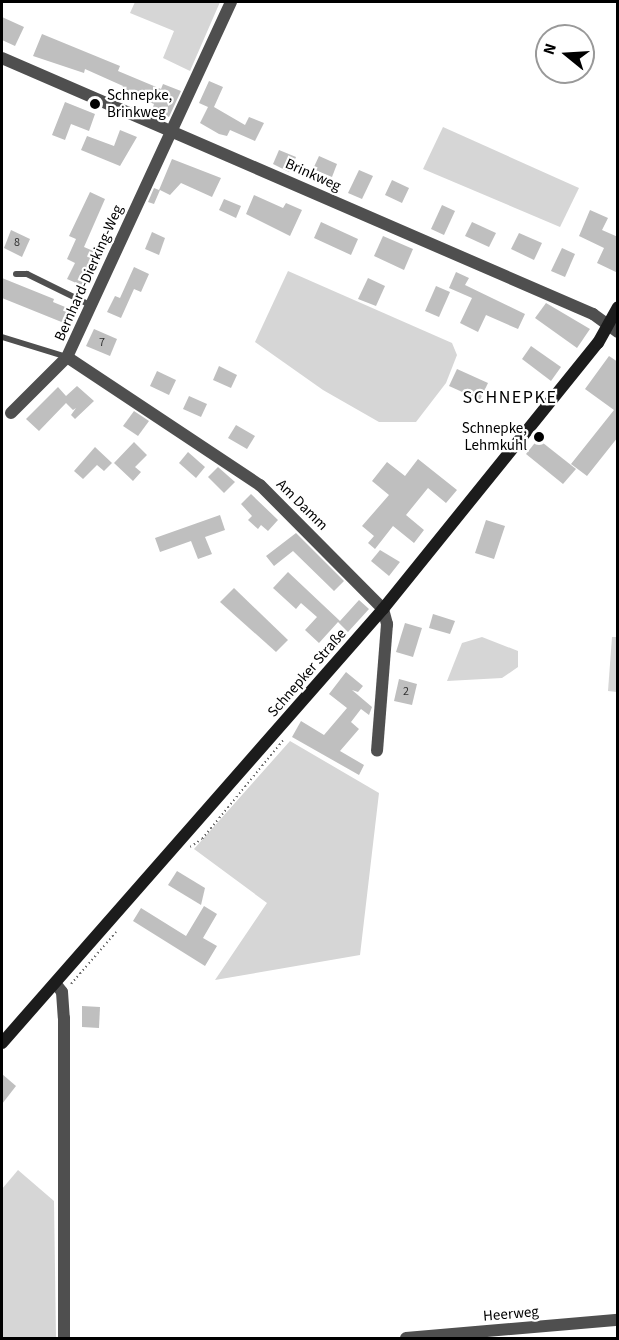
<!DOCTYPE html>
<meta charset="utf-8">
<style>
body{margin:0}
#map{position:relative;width:619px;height:1340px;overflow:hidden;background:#fff;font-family:"Source Sans 3",sans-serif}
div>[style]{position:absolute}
.green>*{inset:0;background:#d6d6d6}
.building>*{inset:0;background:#bfbfbf}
.path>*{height:2px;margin-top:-1px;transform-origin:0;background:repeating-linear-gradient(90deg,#717171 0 1.5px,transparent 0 4.5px)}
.lane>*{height:6px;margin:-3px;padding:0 3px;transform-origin:3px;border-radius:3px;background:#4f4f4f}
.street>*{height:12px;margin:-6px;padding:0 6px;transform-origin:6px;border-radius:6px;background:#4f4f4f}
.secondary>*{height:12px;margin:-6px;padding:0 6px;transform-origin:6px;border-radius:6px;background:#1c1c1c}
.dots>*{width:16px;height:16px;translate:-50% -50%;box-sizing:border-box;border:3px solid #fff;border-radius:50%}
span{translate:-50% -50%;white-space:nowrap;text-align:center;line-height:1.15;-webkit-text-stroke:4.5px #fff;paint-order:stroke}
.number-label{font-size:12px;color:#303030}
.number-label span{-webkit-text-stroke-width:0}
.poi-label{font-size:15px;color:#000}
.left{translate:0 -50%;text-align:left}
.right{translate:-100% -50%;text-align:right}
.street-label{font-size:15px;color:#000}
.quarter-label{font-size:18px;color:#000;letter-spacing:1.5px}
.frame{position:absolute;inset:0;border:3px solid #000;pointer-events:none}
.north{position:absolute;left:535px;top:24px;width:60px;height:60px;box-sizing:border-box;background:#fff;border:2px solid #999;border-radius:50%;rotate:288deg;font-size:16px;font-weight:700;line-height:24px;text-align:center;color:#000}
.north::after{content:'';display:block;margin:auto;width:21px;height:27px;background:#000;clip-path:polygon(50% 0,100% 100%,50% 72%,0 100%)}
</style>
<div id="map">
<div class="green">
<i style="clip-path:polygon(135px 2px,220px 2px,190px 71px,163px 58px,174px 31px,130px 13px)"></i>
<i style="clip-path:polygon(443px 127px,579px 188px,560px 227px,423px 169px)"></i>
<i style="clip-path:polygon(288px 271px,452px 343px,457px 355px,446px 383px,416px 422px,379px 422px,323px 390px,255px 342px)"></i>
<i style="clip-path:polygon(482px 637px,518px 651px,518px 667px,502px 678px,447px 681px,462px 643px)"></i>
<i style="clip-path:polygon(612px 637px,617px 637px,617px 692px,608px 691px)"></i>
<i style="clip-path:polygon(290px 741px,379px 793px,360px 955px,215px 980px,267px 903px,194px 849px)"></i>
<i style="clip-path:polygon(18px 1170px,54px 1201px,56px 1338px,2px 1338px,2px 1189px)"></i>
</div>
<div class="building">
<i style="clip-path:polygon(2px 17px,24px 27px,15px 46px,2px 40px)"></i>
<i style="clip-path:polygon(42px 34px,120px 66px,118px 71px,161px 89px,163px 84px,181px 91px,169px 117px,152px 110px,154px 104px,121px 90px,123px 86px,85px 69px,84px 73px,33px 56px)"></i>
<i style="clip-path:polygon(209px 81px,223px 87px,214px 107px,245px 125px,249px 117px,264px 123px,255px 141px,230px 130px,227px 136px,219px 134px,200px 123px,208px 107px,199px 103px)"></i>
<i style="clip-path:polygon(65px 102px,95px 114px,89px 131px,71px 124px,65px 140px,52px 135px)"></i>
<i style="clip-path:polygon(120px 130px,137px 137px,120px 166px,81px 150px,87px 136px,114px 146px)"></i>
<i style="clip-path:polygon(279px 150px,296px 157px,289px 172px,273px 164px)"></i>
<i style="clip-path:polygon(319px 156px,337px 164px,332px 177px,313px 169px)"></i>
<i style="clip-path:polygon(172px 159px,221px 178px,212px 197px,181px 183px,170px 195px,160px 190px,154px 204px,148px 202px,154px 188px,159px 190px)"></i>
<i style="clip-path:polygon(359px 170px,373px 176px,362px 199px,348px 193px)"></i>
<i style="clip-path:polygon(392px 180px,409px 188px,402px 203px,385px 195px)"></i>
<i style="clip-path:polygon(90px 192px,105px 199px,84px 247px,98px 253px,83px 286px,67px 279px,75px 263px,67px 259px,76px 239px,69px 236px)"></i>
<i style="clip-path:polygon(254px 195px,283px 208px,286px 203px,302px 210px,290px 236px,246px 214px)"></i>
<i style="clip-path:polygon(224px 199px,241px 206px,236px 218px,219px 210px)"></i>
<i style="clip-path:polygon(442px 205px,455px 211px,444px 235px,431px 229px)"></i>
<i style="clip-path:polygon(590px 210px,608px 218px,602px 230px,618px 237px,618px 273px,597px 263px,604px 248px,579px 236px)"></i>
<i style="clip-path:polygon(321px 222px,358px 239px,351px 255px,314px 238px)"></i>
<i style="clip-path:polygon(472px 222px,496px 233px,489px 247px,465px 236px)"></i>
<i style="clip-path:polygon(11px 230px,30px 239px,22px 257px,4px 248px)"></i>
<i style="clip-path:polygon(152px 232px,165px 238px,159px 255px,145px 249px)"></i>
<i style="clip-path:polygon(519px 233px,542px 243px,534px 260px,511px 249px)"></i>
<i style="clip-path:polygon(383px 236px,413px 249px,404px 270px,374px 256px)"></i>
<i style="clip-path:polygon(562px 248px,575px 254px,565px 277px,551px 271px)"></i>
<i style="clip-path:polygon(134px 267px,149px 274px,141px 292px,134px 289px,121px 318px,107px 312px,115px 296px,120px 298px)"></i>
<i style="clip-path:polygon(456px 272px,469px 278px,465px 285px,525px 314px,518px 329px,486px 315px,478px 332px,460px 323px,472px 298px,449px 288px)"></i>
<i style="clip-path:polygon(2px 278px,54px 299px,53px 302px,70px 309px,64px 323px,2px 298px)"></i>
<i style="clip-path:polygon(368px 278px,385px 286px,376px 306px,358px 299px)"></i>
<i style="clip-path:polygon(436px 286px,450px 292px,439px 317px,425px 311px)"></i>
<i style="clip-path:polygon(546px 303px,590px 329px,577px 348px,535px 318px)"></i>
<i style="clip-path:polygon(94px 329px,117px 339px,110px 356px,86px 346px)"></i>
<i style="clip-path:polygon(531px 346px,561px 367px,551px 381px,522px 359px)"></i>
<i style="clip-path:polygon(609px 356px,618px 362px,618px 437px,587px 476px,571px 464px,614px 410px,585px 389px)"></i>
<i style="clip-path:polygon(219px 366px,237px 375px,231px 388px,213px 380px)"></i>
<i style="clip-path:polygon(457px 369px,488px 383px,480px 400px,449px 386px)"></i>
<i style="clip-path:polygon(157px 371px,176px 380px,169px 395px,150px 386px)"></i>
<i style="clip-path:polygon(77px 386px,94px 401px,75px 419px,71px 415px,76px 408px,73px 410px,66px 403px,39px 431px,26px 419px,58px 387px,66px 396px)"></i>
<i style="clip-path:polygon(189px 396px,207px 404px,201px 417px,183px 409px)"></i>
<i style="clip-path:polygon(134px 411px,149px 421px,138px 436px,123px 426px)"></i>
<i style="clip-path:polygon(236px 425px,255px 436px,247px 449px,228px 438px)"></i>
<i style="clip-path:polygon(538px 439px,576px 469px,563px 484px,526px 454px)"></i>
<i style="clip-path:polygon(134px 442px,147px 455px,135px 467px,141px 472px,133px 481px,114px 463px)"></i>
<i style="clip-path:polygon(95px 447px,112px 463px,104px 471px,97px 465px,83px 479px,74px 471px)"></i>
<i style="clip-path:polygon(188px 452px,205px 467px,196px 478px,179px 463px)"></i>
<i style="clip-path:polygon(418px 459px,457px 490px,446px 503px,428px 488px,406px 515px,424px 530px,414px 543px,393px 526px,375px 549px,368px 543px,374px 536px,362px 526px,389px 495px,372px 481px,387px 462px,405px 476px)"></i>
<i style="clip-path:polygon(218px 467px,235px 482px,224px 493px,208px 477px)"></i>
<i style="clip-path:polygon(251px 494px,278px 520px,268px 531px,261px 525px,258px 529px,248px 520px,252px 516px,241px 504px)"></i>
<i style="clip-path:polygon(220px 515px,225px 530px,205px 537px,212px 554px,198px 559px,191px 541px,160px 552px,155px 538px)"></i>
<i style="clip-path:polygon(486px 520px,505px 526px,494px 559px,475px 553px)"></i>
<i style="clip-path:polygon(296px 533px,344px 581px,334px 591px,293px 551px,274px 566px,266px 556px)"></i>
<i style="clip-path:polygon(380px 550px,400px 562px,389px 576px,371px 561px)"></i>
<i style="clip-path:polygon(288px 572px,340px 621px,359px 600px,369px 609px,348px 632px,338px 622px,319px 643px,305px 630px,317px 617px,301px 603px,296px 609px,273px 588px)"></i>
<i style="clip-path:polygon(234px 588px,288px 640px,276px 652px,220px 602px)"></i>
<i style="clip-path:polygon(433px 614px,455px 621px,450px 634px,429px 628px)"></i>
<i style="clip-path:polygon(405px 623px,422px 628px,413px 657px,396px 652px)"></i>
<i style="clip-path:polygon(346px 672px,363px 686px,358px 692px,352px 690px,372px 707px,369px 715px,361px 709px,351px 722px,359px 729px,340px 751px,364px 765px,359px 775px,292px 737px,301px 721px,324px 735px,347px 708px,329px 694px)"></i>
<i style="clip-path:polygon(399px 679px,417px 684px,412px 705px,394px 701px)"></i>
<i style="clip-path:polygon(177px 871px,205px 888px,201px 905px,168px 885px)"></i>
<i style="clip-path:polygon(204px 906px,217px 914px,203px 938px,217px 946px,205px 966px,133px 921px,141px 908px,186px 936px)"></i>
<i style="clip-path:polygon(82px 1006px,100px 1007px,99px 1028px,82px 1027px)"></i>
<i style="clip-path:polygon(2px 1074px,16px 1086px,2px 1104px)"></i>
</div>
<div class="path">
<i style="left:190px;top:847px;width:14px;rotate:-34deg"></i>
<i style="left:202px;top:839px;width:129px;rotate:-50.6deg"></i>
<i style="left:71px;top:984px;width:69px;rotate:-49.1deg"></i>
</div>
<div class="lane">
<i style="left:16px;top:274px;width:11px"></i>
<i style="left:27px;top:274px;width:70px;rotate:26.2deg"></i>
<i style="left:2px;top:337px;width:68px;rotate:17.1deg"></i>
</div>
<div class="street">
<i style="left:2px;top:58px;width:644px;rotate:23.42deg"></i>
<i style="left:593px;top:314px;width:31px;rotate:36deg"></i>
<i style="left:67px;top:357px;width:232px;rotate:33.6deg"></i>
<i style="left:260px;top:485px;width:175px;rotate:45.2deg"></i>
<i style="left:383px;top:609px;width:16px;rotate:75deg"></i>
<i style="left:387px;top:624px;width:127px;rotate:94.5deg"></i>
<i style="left:11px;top:413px;width:79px;rotate:-45deg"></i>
<i style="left:67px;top:357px;width:391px;rotate:-65.2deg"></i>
<i style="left:55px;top:983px;width:11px;rotate:52deg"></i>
<i style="left:62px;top:992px;width:26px;rotate:86deg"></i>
<i style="left:64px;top:1018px;width:320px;rotate:90deg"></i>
<i style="left:406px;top:1338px;width:213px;rotate:-4.9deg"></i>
</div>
<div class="secondary">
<i style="left:2px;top:1043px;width:578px;rotate:-48.72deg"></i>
<i style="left:383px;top:609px;width:342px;rotate:-51.1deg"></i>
<i style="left:598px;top:343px;width:41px;rotate:-60.9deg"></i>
</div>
<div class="dots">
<i style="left:95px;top:104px;background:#000"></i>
<i style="left:539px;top:437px;background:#000"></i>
</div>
<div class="number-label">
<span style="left:17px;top:243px">8</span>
<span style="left:102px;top:343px">7</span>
<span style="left:406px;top:692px">2</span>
</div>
<div class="poi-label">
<span class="left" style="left:107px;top:104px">Schnepke,<br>Brinkweg</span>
<span class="right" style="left:527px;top:437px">Schnepke,<br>Lehmkuhl</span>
</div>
<div class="street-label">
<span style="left:313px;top:175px;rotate:24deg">Brinkweg</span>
<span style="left:89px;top:273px;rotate:-66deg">Bernhard-Dierking-Weg</span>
<span style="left:302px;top:505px;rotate:45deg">Am Damm</span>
<span style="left:307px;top:673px;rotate:-49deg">Schnepker Straße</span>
<span style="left:511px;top:1314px;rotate:-5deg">Heerweg</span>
</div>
<div class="quarter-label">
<span style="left:510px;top:398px">SCHNEPKE</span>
</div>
<div class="frame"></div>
<div class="north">N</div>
</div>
